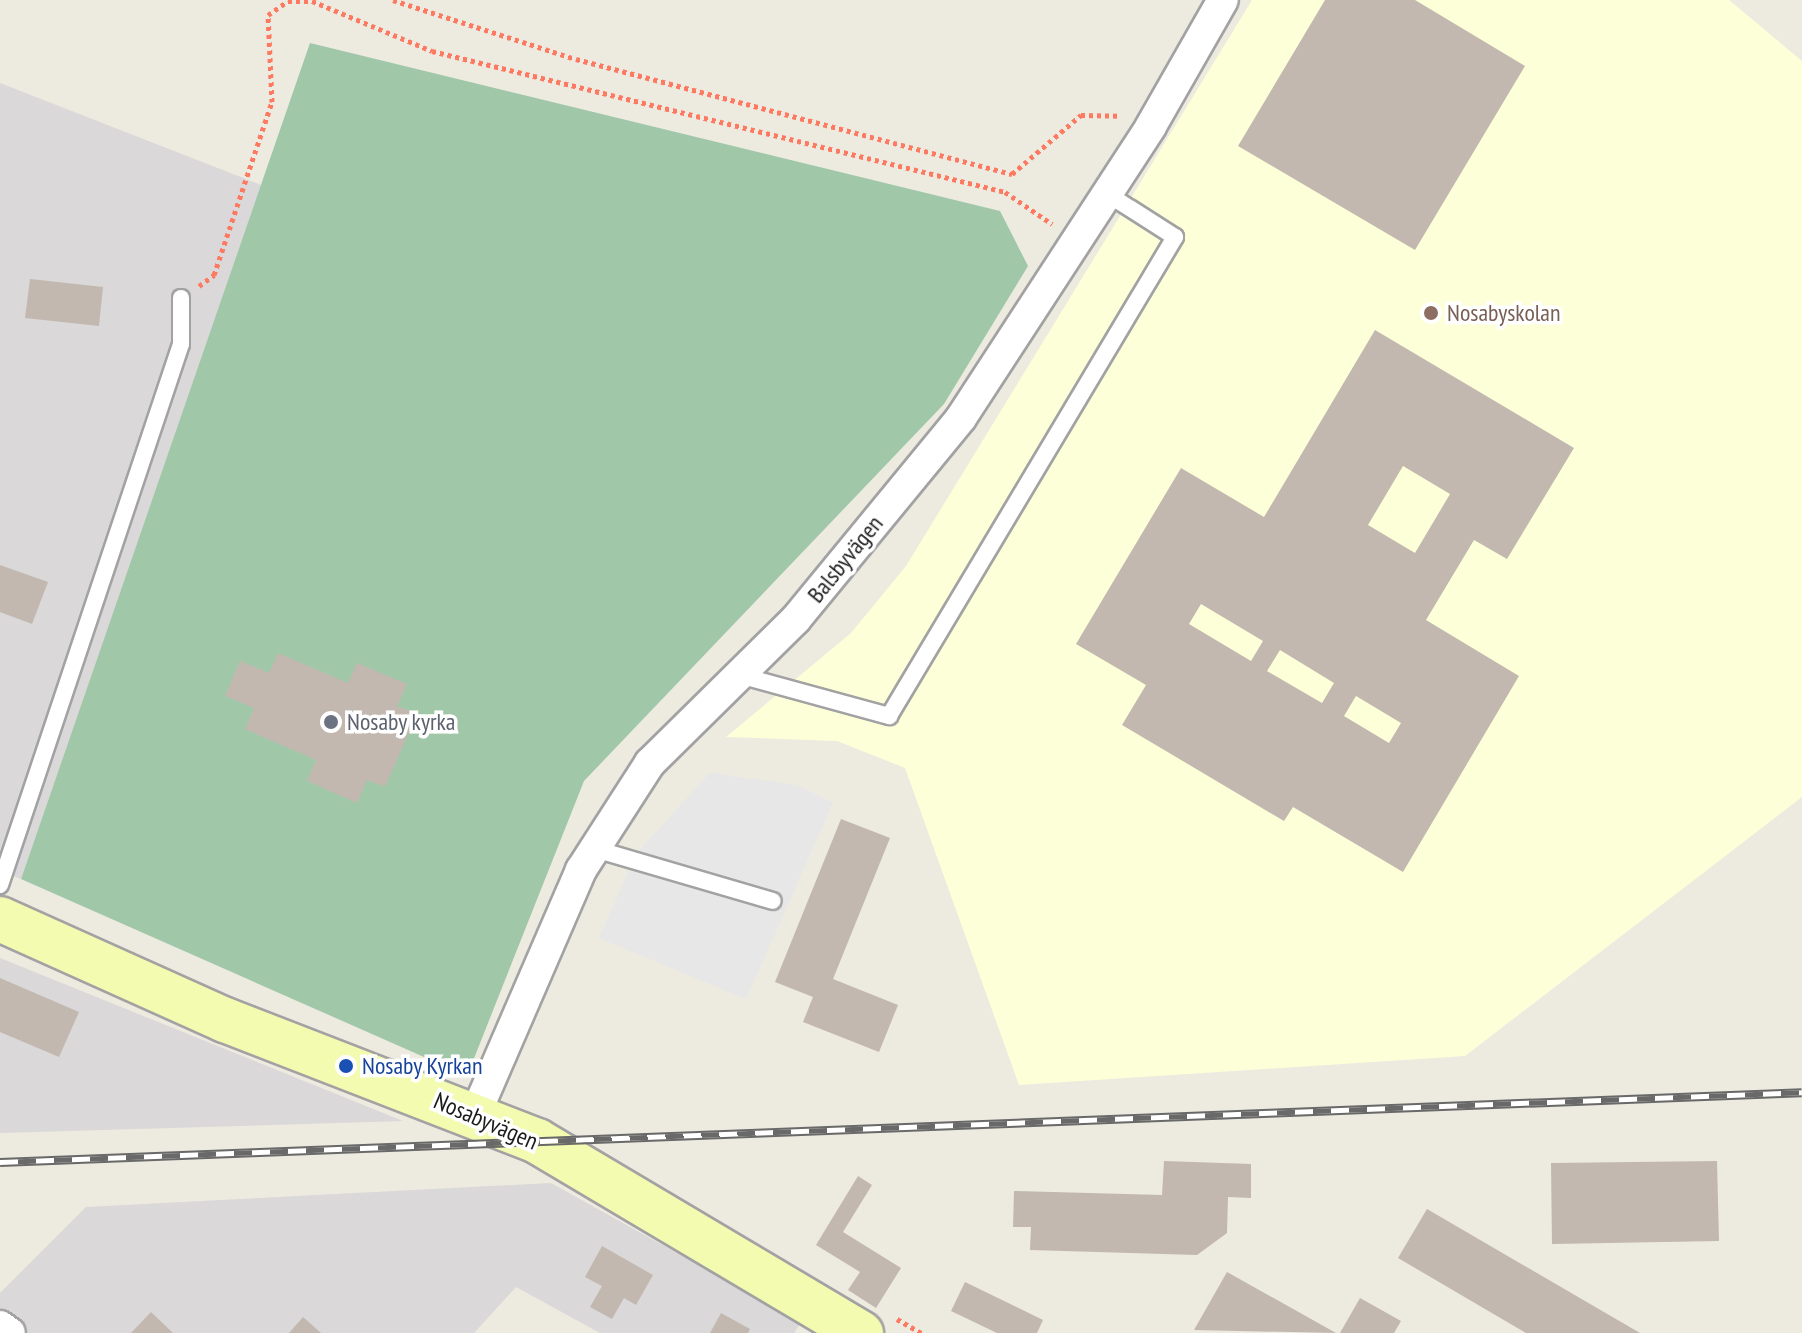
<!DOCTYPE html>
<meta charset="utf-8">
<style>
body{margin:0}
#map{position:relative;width:1802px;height:1333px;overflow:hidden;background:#edeae0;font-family:"PT Sans Narrow",sans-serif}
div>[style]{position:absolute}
.residential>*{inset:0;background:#dad8d8}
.education>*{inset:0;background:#fdffd8}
.cemetery>*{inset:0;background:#a1c7a9}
.parking>*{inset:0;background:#e7e7e7}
.building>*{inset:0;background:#c2b8b0}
.path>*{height:5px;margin-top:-2.5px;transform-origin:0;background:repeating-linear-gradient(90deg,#fe7961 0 4px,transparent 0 8px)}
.roads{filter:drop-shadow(2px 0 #a2a2a2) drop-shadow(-2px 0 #a2a2a2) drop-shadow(0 2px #a2a2a2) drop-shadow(0 -2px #a2a2a2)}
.lane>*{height:16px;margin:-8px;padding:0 8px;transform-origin:8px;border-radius:8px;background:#fff}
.street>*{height:30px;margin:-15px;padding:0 15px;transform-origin:15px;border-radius:15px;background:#fff}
.secondary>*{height:44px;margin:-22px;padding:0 22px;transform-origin:22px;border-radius:22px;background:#f3fbb1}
.rail>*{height:9px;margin-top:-4.5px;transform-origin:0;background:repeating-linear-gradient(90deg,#fff 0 18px,#696969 0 36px);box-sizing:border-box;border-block:2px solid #696969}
.dots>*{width:22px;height:22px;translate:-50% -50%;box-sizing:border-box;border:4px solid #fff;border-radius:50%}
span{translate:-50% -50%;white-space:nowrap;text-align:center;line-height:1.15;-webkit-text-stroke:7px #fff;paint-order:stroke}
.education-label{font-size:24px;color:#785e54}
.left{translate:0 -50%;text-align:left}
.street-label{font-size:24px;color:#1b1b1b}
.worship-label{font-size:24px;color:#5b616d}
.transit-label{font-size:24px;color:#164399}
</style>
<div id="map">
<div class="residential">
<i style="clip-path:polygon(0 83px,261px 185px,21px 879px,0 871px)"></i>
<i style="clip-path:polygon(0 958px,403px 1121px,0 1133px)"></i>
<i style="clip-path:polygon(551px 1183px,801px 1322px,794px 1333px,600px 1333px,516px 1287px,474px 1333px,0 1333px,0 1293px,86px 1207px)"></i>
</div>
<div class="education">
<i style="clip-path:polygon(1252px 0,1729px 0,1802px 61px,1802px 797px,1465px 1056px,1019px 1085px,905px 768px,837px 741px,726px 737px,851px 633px,906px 566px)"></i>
</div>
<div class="cemetery">
<i style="clip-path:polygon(310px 43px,1000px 211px,1028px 266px,944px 404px,584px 781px,467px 1076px,21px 879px)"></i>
</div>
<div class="parking">
<i style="clip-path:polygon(710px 773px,797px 785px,833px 803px,746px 999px,599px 938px,636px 854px)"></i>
</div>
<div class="building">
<i style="clip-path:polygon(1325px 0,1415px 0,1525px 66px,1415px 250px,1238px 146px)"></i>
<i style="clip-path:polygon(30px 279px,103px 287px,99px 326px,25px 318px)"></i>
<i style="clip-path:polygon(evenodd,1375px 330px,1574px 448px,1507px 559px,1474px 540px,1426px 620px,1519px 676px,1403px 872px,1293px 807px,1284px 821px,1122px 725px,1146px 685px,1076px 644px,1181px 468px,1264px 517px,1375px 330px,1403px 466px,1450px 494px,1415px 553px,1368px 525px,1403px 466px,1375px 330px,1201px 604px,1263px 641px,1251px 661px,1189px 624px,1201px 604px,1375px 330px,1280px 650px,1334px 683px,1322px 703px,1267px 671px,1280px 650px,1375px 330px,1356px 696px,1401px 723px,1389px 743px,1344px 716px,1356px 696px)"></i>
<i style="clip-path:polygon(0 565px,48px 582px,32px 624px,0 612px)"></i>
<i style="clip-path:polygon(278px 653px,348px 683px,357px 663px,407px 684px,397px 706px,417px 714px,385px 787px,367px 780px,357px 803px,307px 781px,316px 760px,245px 729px,254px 708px,225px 696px,240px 661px,269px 673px)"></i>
<i style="clip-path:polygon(841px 819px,890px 838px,833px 979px,898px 1005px,879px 1052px,803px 1022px,813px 997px,775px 982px)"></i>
<i style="clip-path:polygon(0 978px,79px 1012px,59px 1057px,0 1032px)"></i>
<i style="clip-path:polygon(1164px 1161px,1251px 1164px,1251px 1198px,1228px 1197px,1227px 1233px,1197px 1255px,1030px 1250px,1031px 1227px,1013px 1227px,1014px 1191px,1162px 1195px)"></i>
<i style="clip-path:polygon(1717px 1161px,1719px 1241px,1552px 1244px,1551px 1163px)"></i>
<i style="clip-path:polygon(858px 1176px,872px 1185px,843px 1232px,901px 1268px,876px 1308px,848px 1290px,860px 1272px,816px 1245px)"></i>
<i style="clip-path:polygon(1427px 1209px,1640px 1333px,1526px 1333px,1398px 1258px)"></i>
<i style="clip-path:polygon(602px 1246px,653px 1275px,636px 1305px,624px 1298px,612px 1319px,590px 1307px,602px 1286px,585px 1277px)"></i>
<i style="clip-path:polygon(1227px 1272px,1336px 1333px,1194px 1330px)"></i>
<i style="clip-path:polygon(965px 1282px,1043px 1320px,1037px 1333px,997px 1333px,951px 1311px)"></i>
<i style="clip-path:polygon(1360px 1298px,1401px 1321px,1394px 1333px,1340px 1333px)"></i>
<i style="clip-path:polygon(151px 1312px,173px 1333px,131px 1333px)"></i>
<i style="clip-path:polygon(721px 1313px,750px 1329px,748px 1333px,710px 1333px)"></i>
<i style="clip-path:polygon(303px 1317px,321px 1333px,289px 1333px)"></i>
</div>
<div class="path">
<i style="left:393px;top:0;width:192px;rotate:17.9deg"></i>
<i style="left:576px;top:59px;width:451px;rotate:14.8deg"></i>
<i style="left:1012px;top:174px;width:91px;rotate:-40.5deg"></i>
<i style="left:1081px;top:115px;width:39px;rotate:1deg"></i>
<i style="left:199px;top:286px;width:19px;rotate:-36deg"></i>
<i style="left:214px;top:275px;width:182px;rotate:-71.5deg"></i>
<i style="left:272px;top:102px;width:87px;rotate:-92.6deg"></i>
<i style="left:268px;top:15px;width:24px;rotate:-35deg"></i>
<i style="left:288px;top:1px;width:24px"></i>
<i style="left:312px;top:1px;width:130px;rotate:22.6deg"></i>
<i style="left:432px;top:51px;width:590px;rotate:13.82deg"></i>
<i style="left:1005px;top:192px;width:57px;rotate:34.2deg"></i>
<i style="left:897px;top:1319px;width:28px;rotate:30deg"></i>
</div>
<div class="roads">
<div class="lane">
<i style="left:739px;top:675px;width:156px;rotate:15.3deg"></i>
<i style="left:889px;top:716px;width:558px;rotate:-59.16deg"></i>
<i style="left:1175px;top:237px;width:82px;rotate:-147.5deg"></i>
<i style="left:595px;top:849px;width:185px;rotate:16.3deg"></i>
<i style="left:0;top:885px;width:570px;rotate:-71.5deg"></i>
<i style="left:181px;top:344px;width:46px;rotate:-90deg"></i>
</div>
<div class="street">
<i style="left:475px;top:1115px;width:267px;rotate:-66.6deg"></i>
<i style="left:581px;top:870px;width:127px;rotate:-57.2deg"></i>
<i style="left:650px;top:763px;width:205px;rotate:-44.6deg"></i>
<i style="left:796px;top:619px;width:260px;rotate:-50.6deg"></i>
<i style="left:961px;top:418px;width:348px;rotate:-56.9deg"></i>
<i style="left:1151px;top:126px;width:145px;rotate:-60.3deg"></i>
<i style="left:0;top:1326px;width:12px;rotate:35deg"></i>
</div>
<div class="secondary">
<i style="left:0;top:919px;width:247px;rotate:24.2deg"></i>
<i style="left:225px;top:1020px;width:335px;rotate:21.2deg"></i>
<i style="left:537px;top:1141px;width:377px;rotate:30.7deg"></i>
</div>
</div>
<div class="rail">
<i style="left:0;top:1162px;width:1803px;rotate:-2.22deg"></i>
</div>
<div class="dots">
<i style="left:1431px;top:313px;background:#8d6e63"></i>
<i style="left:331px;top:722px;background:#6b7280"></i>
<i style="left:346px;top:1066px;background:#1a4fb4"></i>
</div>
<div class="education-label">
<span class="left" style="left:1447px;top:313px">Nosabyskolan</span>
</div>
<div class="street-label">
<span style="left:845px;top:559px;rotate:-51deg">Balsbyvägen</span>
<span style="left:486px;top:1121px;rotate:23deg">Nosabyvägen</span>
</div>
<div class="worship-label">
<span class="left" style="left:347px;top:722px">Nosaby kyrka</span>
</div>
<div class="transit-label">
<span class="left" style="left:362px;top:1066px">Nosaby Kyrkan</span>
</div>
</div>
